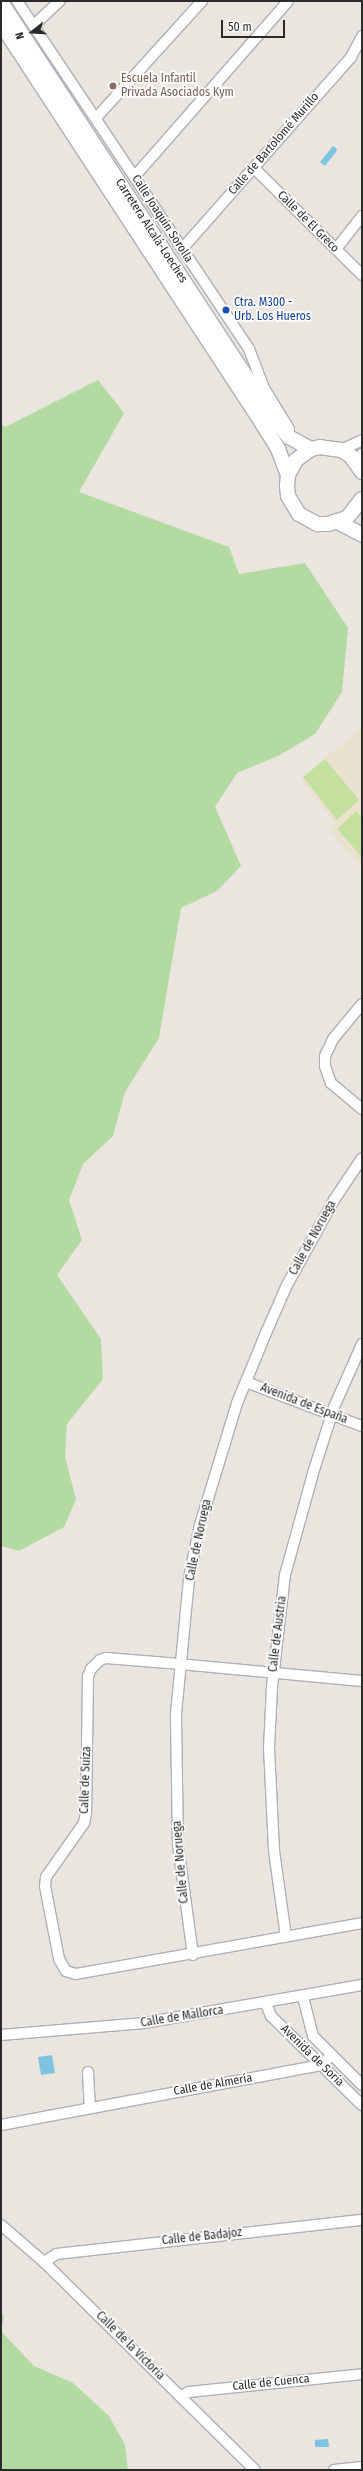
<!DOCTYPE html>
<meta charset="utf-8">
<style>
body{margin:0}
#map{position:relative;width:363px;height:2471px;overflow:hidden;background:#eae5de;font-family:"Fira Sans Condensed",sans-serif}
div>[style]{position:absolute}
.education>*{inset:0;background:#eae2cf}
.green>*{inset:0;background:#b3daa1}
.pitch>*{inset:0;background:#c3e09e}
.water>*{inset:0;background:#7dc4e0}
.roads{filter:drop-shadow(1px 0 #aeb0b9) drop-shadow(-1px 0 #aeb0b9) drop-shadow(0 1px #aeb0b9) drop-shadow(0 -1px #aeb0b9)}
.minor>*{height:10px;margin:-5px;padding:0 5px;transform-origin:5px;border-radius:5px;background:#fff}
.secondary>*{height:14px;margin:-7px;padding:0 7px;transform-origin:7px;border-radius:7px;background:#fff}
.dots>*{width:11px;height:11px;translate:-50% -50%;box-sizing:border-box;border:2px solid #fff;border-radius:50%}
span{translate:-50% -50%;white-space:nowrap;text-align:center;line-height:1.15;-webkit-text-stroke:3.5px #fff;paint-order:stroke}
.education-label{font-size:12px;color:#785e54}
.left{translate:0 -50%;text-align:left}
.street-label{font-size:12px;color:#2a2a2a}
.transit-label{font-size:12px;color:#164399}
.frame{position:absolute;inset:0;border:2px solid #2a2a2a;pointer-events:none}
.north{position:absolute;left:12px;top:12px;width:40px;height:40px;-webkit-text-stroke:3px #fff;paint-order:stroke;rotate:253deg;font-size:11px;font-weight:700;line-height:16px;text-align:center;color:#2a2a2a}
.north::after{content:'';display:block;margin:auto;width:14px;height:18px;background:#2a2a2a;clip-path:polygon(50% 0,100% 100%,50% 72%,0 100%)}
.scale{position:absolute;left:221px;top:20px;width:64px;height:18px;box-sizing:border-box;border:2px solid #2a2a2a;border-top:0;padding-left:5px;font-size:12px;line-height:14px;white-space:nowrap;color:#2a2a2a;-webkit-text-stroke:3px #fff;paint-order:stroke}
</style>
<div id="map">
<div class="education">
<i style="clip-path:polygon(362px 726px,362px 867px,328px 829px,335px 823px,301px 779px)"></i>
</div>
<div class="green">
<i style="clip-path:polygon(98px 380px,124px 413px,79px 492px,229px 547px,239px 574px,305px 563px,348px 628px,342px 692px,315px 734px,278px 756px,237px 773px,215px 807px,241px 866px,217px 891px,181px 908px,159px 1038px,125px 1092px,113px 1136px,83px 1164px,69px 1200px,82px 1240px,57px 1275px,101px 1339px,103px 1379px,67px 1424px,65px 1457px,76px 1499px,64px 1527px,19px 1551px,1px 1546px,1px 424px,5px 427px)"></i>
<i style="clip-path:polygon(1px 2314px,4px 2316px,1px 2331px,34px 2366px,73px 2383px,109px 2416px,125px 2445px,128px 2470px,1px 2470px)"></i>
</div>
<div class="pitch">
<i style="clip-path:polygon(325px 759px,359px 800px,337px 820px,303px 777px)"></i>
<i style="clip-path:polygon(356px 811px,362px 818px,362px 857px,337px 829px)"></i>
</div>
<div class="water">
<i style="clip-path:polygon(333px 146px,337px 149px,336px 152px,325px 166px,320px 162px)"></i>
<i style="clip-path:polygon(52px 2055px,55px 2073px,41px 2075px,38px 2057px)"></i>
<i style="clip-path:polygon(328px 2439px,329px 2447px,315px 2447px,315px 2440px)"></i>
</div>
<div class="roads">
<div class="minor">
<i style="left:17px;top:1px;width:418px;rotate:56.3deg"></i>
<i style="left:249px;top:349px;width:42px;rotate:69deg"></i>
<i style="left:264px;top:388px;width:48px;rotate:58.6deg"></i>
<i style="left:34px;top:25px;width:35px;rotate:-43deg"></i>
<i style="left:96px;top:118px;width:158px;rotate:-47.8deg"></i>
<i style="left:254px;top:168px;width:152px;rotate:44.7deg"></i>
<i style="left:135px;top:176px;width:232px;rotate:-48.8deg"></i>
<i style="left:182px;top:249px;width:256px;rotate:-48.6deg"></i>
<i style="left:351px;top:57px;width:24px;rotate:-62deg"></i>
<i style="left:336px;top:249px;width:42px;rotate:-51.8deg"></i>
<i style="left:341px;top:450px;width:23px;rotate:-25deg"></i>
<i style="left:358px;top:463px;width:10px;rotate:-66deg"></i>
<i style="left:362px;top:1004px;width:45px;rotate:129.6deg"></i>
<i style="left:333px;top:1039px;width:19px;rotate:115deg"></i>
<i style="left:325px;top:1056px;width:10px;rotate:90deg"></i>
<i style="left:325px;top:1066px;width:18px;rotate:71deg"></i>
<i style="left:331px;top:1083px;width:40px;rotate:40deg"></i>
<i style="left:246px;top:1382px;width:124px;rotate:20.8deg"></i>
<i style="left:362px;top:1681px;width:196px;rotate:-174.7deg"></i>
<i style="left:167px;top:1663px;width:61px;rotate:-175.3deg"></i>
<i style="left:106px;top:1658px;width:6px;rotate:162deg"></i>
<i style="left:100px;top:1660px;width:13px;rotate:135deg"></i>
<i style="left:91px;top:1669px;width:8px;rotate:113deg"></i>
<i style="left:88px;top:1676px;width:137px;rotate:90.8deg"></i>
<i style="left:86px;top:1813px;width:10px;rotate:101deg"></i>
<i style="left:84px;top:1823px;width:66px;rotate:125.1deg"></i>
<i style="left:46px;top:1877px;width:9px;rotate:96deg"></i>
<i style="left:45px;top:1886px;width:74px;rotate:79.1deg"></i>
<i style="left:59px;top:1959px;width:14px;rotate:60deg"></i>
<i style="left:66px;top:1971px;width:10px;rotate:17deg"></i>
<i style="left:76px;top:1974px;width:291px;rotate:-10.1deg"></i>
<i style="left:286px;top:1937px;width:88px;rotate:-97.9deg"></i>
<i style="left:274px;top:1850px;width:102px;rotate:-92.8deg"></i>
<i style="left:269px;top:1748px;width:61px;rotate:-87.2deg"></i>
<i style="left:272px;top:1687px;width:113px;rotate:-83.4deg"></i>
<i style="left:285px;top:1575px;width:106px;rotate:-74.6deg"></i>
<i style="left:313px;top:1473px;width:69px;rotate:-72.3deg"></i>
<i style="left:334px;top:1407px;width:69px;rotate:-66deg"></i>
<i style="left:193px;top:1955px;width:111px;rotate:-97.8deg"></i>
<i style="left:178px;top:1845px;width:131px;rotate:-90.9deg"></i>
<i style="left:176px;top:1714px;width:137px;rotate:-84.5deg"></i>
<i style="left:189px;top:1578px;width:54px;rotate:-78.3deg"></i>
<i style="left:200px;top:1525px;width:127px;rotate:-73.1deg"></i>
<i style="left:237px;top:1403px;width:76px;rotate:-67.5deg"></i>
<i style="left:266px;top:1333px;width:52px;rotate:-66.4deg"></i>
<i style="left:287px;top:1285px;width:97px;rotate:-61.1deg"></i>
<i style="left:334px;top:1200px;width:50px;rotate:-56.3deg"></i>
<i style="left:303px;top:1997px;width:40px;rotate:75.6deg"></i>
<i style="left:313px;top:2036px;width:69px;rotate:45deg"></i>
<i style="left:266px;top:2004px;width:13px;rotate:67deg"></i>
<i style="left:271px;top:2016px;width:127px;rotate:44.4deg"></i>
<i style="left:1px;top:2035px;width:144px;rotate:-4.8deg"></i>
<i style="left:144px;top:2023px;width:221px;rotate:-9.9deg"></i>
<i style="left:88px;top:2072px;width:36px;rotate:87deg"></i>
<i style="left:1px;top:2125px;width:326px;rotate:-10.6deg"></i>
<i style="left:321px;top:2065px;width:13px;rotate:-42deg"></i>
<i style="left:1px;top:2225px;width:57px;rotate:40.7deg"></i>
<i style="left:44px;top:2262px;width:296px;rotate:44.6deg"></i>
<i style="left:44px;top:2262px;width:15px;rotate:-32deg"></i>
<i style="left:57px;top:2254px;width:307px;rotate:-6.4deg"></i>
<i style="left:181px;top:2396px;width:9px;rotate:-27deg"></i>
<i style="left:189px;top:2392px;width:174px;rotate:-5.9deg"></i>
<i style="left:334px;top:2470px;width:28px;rotate:-6deg"></i>
</div>
<div class="secondary">
<i style="left:1px;top:2px;width:497px;rotate:56.8deg"></i>
<i style="left:273px;top:418px;width:25px;rotate:50deg"></i>
<i style="left:289px;top:437px;width:25px;rotate:29deg"></i>
<i style="left:1px;top:24px;width:477px;rotate:56.8deg"></i>
<i style="left:262px;top:423px;width:31px;rotate:58deg"></i>
<i style="left:278px;top:449px;width:28px;rotate:69deg"></i>
<i style="left:362px;top:472px;width:19px;rotate:-125deg"></i>
<i style="left:351px;top:456px;width:12px;rotate:-149deg"></i>
<i style="left:341px;top:450px;width:21px;rotate:-172deg"></i>
<i style="left:320px;top:447px;width:9px;rotate:167deg"></i>
<i style="left:311px;top:449px;width:19px;rotate:144deg"></i>
<i style="left:296px;top:460px;width:17px;rotate:118deg"></i>
<i style="left:288px;top:475px;width:11px;rotate:95deg"></i>
<i style="left:287px;top:486px;width:10px;rotate:84deg"></i>
<i style="left:288px;top:496px;width:21px;rotate:59deg"></i>
<i style="left:299px;top:514px;width:21px;rotate:29deg"></i>
<i style="left:317px;top:524px;width:11px"></i>
<i style="left:328px;top:524px;width:20px;rotate:-18deg"></i>
<i style="left:347px;top:518px;width:24px;rotate:-52deg"></i>
<i style="left:338px;top:522px;width:27px;rotate:28deg"></i>
</div>
</div>
<div class="dots">
<i style="left:113px;top:86px;background:#8d6e63"></i>
<i style="left:226px;top:310px;background:#1a4fb4"></i>
</div>
<div class="education-label">
<span class="left" style="left:121px;top:86px">Escuela Infantil<br>Privada Asociados Kym</span>
</div>
<div class="street-label">
<span style="left:274px;top:144px;rotate:-49deg">Calle de Bartolomé Murillo</span>
<span style="left:162px;top:219px;rotate:57deg">Calle Joaquín Sorolla</span>
<span style="left:308px;top:222px;rotate:45deg">Calle de El Greco</span>
<span style="left:151px;top:231px;rotate:57deg">Carretera Alcalá-Loeches</span>
<span style="left:313px;top:1238px;rotate:-61deg">Calle de Noruega</span>
<span style="left:304px;top:1404px;rotate:21deg">Avenida de España</span>
<span style="left:199px;top:1540px;rotate:-78deg">Calle de Noruega</span>
<span style="left:278px;top:1634px;rotate:-83deg">Calle de Austria</span>
<span style="left:86px;top:1780px;rotate:-88deg">Calle de Suiza</span>
<span style="left:181px;top:1862px;rotate:-95deg">Calle de Noruega</span>
<span style="left:182px;top:2017px;rotate:-9deg">Calle de Mallorca</span>
<span style="left:312px;top:2056px;rotate:44deg">Avenida de Soria</span>
<span style="left:213px;top:2085px;rotate:-10deg">Calle de Almería</span>
<span style="left:202px;top:2237px;rotate:-6deg">Calle de Badajoz</span>
<span style="left:130px;top:2346px;rotate:45deg">Calle de la Victoria</span>
<span style="left:271px;top:2383px;rotate:-6deg">Calle de Cuenca</span>
</div>
<div class="transit-label">
<span class="left" style="left:234px;top:310px">Ctra. M300 -<br>Urb. Los Hueros</span>
</div>
<div class="frame"></div>
<div class="north">N</div>
<div class="scale">50 m</div>
</div>
